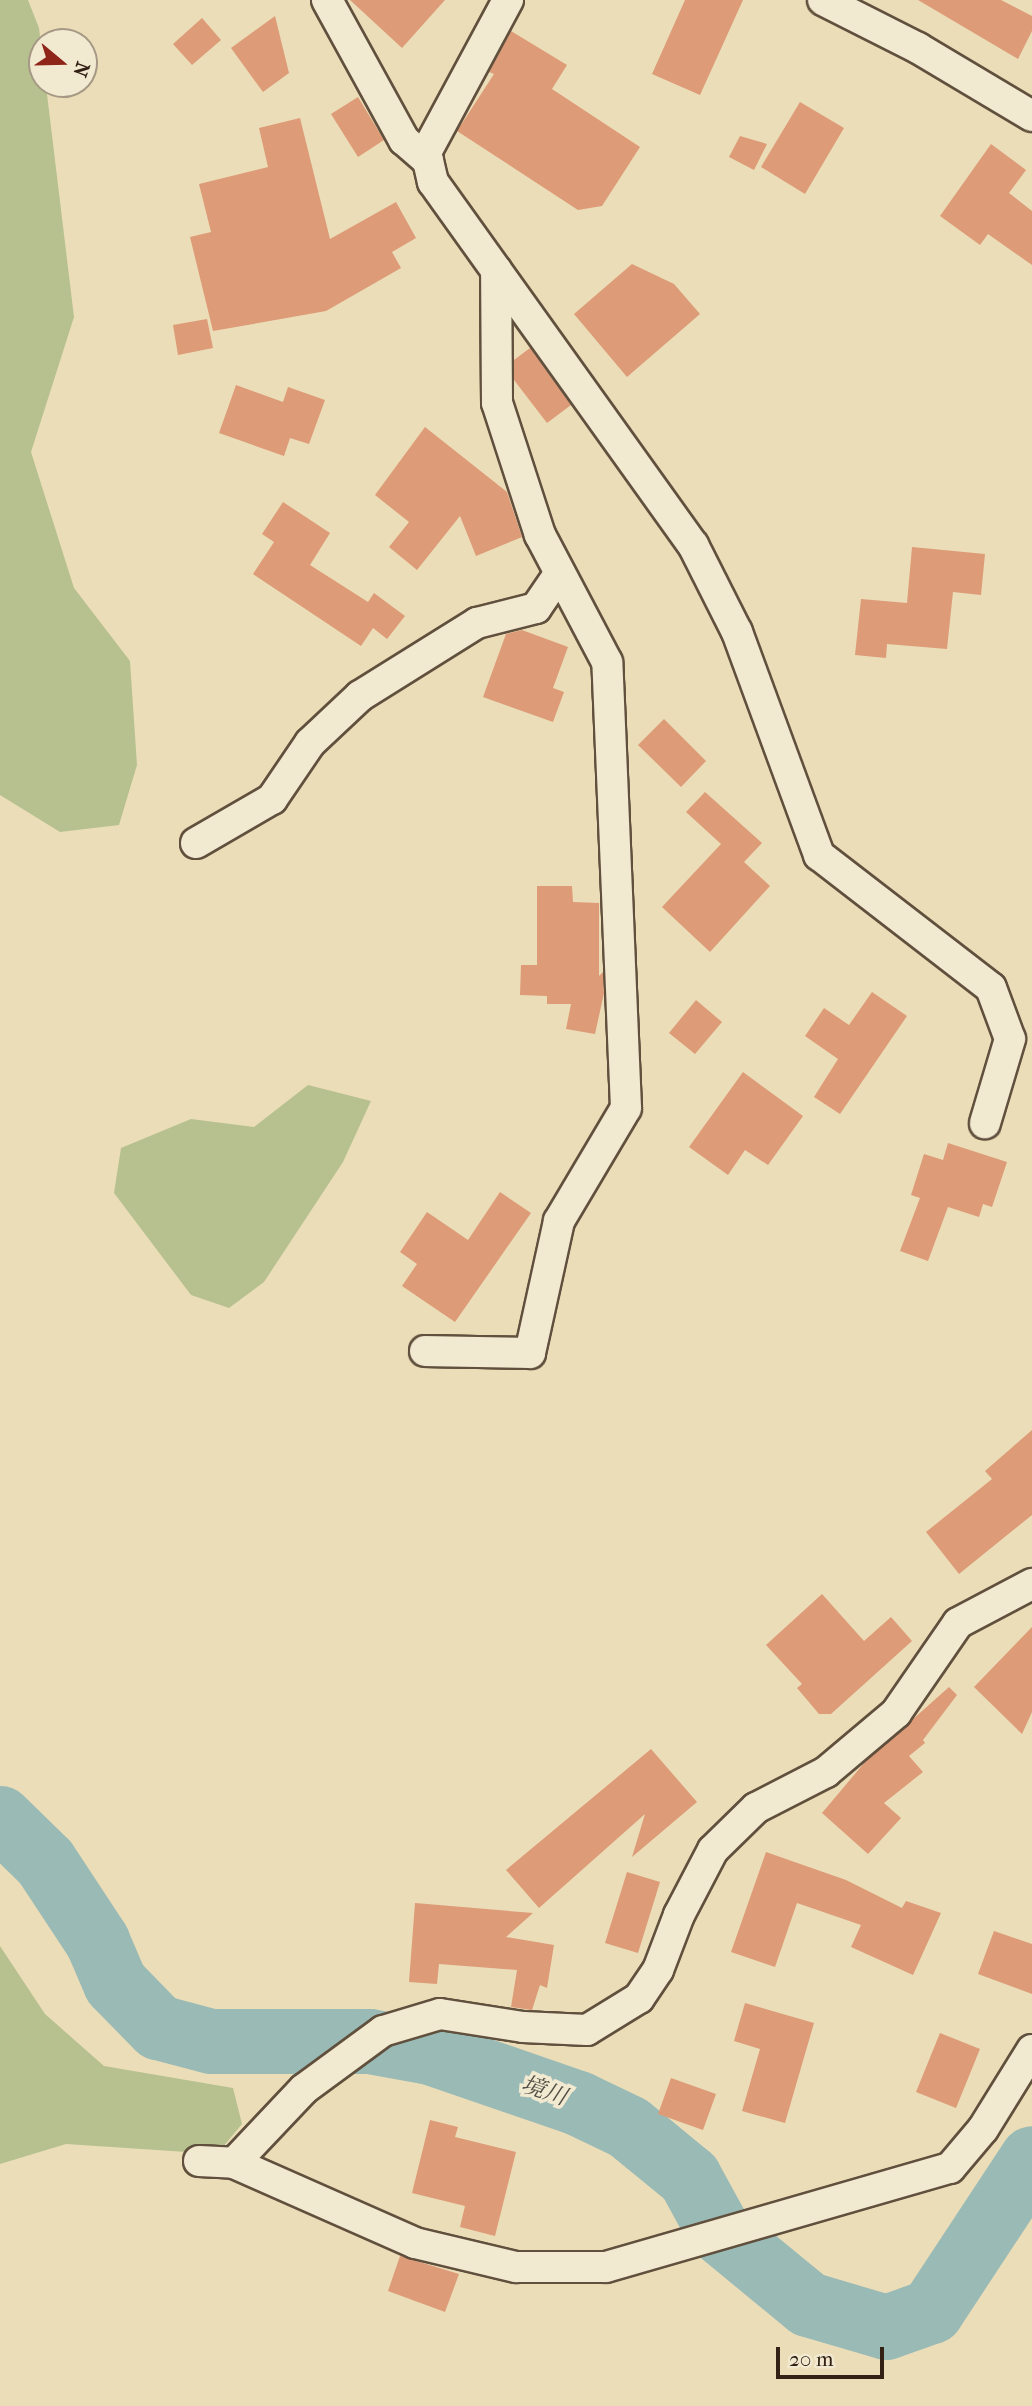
<!DOCTYPE html>
<meta charset="utf-8">
<style>
body{margin:0}
#map{position:relative;width:1032px;height:2406px;overflow:hidden;background:#ebddb8;font-family:"IM FELL French Canon","Noto Serif JP",serif}
div>[style]{position:absolute}
.green>*{inset:0;background:#b7c18f}
.river>*{height:65px;margin:-32.5px;padding:0 32.5px;transform-origin:32.5px;border-radius:32.5px;background:#9abab6}
.building>*{inset:0;background:#dd9b78}
.roads{filter:drop-shadow(2px 0 #60503d) drop-shadow(-2px 0 #60503d) drop-shadow(0 2px #60503d) drop-shadow(0 -2px #60503d)}
.street>*{height:30px;margin:-15px;padding:0 15px;transform-origin:15px;border-radius:15px;background:#f2e9d1}
span{translate:-50% -50%;white-space:nowrap;text-align:center;line-height:1.15;-webkit-text-stroke:7px #f2e9d1;paint-order:stroke}
.water-label{font-size:23px;color:#514f45;font-style:italic}
.north{position:absolute;left:28px;top:28px;width:70px;height:70px;box-sizing:border-box;background:#f2e9d1;border:2px solid #a59985;border-radius:50%;rotate:109deg;font-size:19px;font-weight:700;line-height:28px;text-align:center;color:#322114}
.north::after{content:'';display:block;margin:auto;width:24px;height:32px;background:#8f2418;clip-path:polygon(50% 0,100% 100%,50% 72%,0 100%)}
.scale{position:absolute;left:776px;top:2347px;width:108px;height:32px;box-sizing:border-box;border:4px solid #322114;border-top:0;padding-left:9px;font-size:21px;line-height:24px;white-space:nowrap;color:#322114;-webkit-text-stroke:5px #f2e9d1;paint-order:stroke}
</style>
<div id="map">
<div class="green">
<i style="clip-path:polygon(0 0,28px 0,39px 28px,74px 317px,31px 452px,74px 588px,130px 661px,137px 765px,119px 825px,60px 832px,0 795px)"></i>
<i style="clip-path:polygon(308px 1085px,371px 1101px,343px 1162px,264px 1282px,229px 1308px,191px 1295px,114px 1193px,121px 1148px,191px 1119px,254px 1127px)"></i>
<i style="clip-path:polygon(0 1946px,45px 2014px,104px 2066px,233px 2088px,242px 2124px,217px 2154px,66px 2144px,0 2164px)"></i>
</div>
<div class="river">
<i style="left:0;top:1818px;width:63px;rotate:44.4deg"></i>
<i style="left:45px;top:1862px;width:95px;rotate:56.6deg"></i>
<i style="left:97px;top:1941px;width:46px;rotate:66.8deg"></i>
<i style="left:115px;top:1983px;width:62px;rotate:45.7deg"></i>
<i style="left:158px;top:2027px;width:55px;rotate:14.8deg"></i>
<i style="left:211px;top:2041px;width:158px"></i>
<i style="left:369px;top:2041px;width:62px;rotate:10.2deg"></i>
<i style="left:430px;top:2052px;width:157px;rotate:19deg"></i>
<i style="left:578px;top:2103px;width:55px;rotate:25.6deg"></i>
<i style="left:628px;top:2127px;width:79px;rotate:39.3deg"></i>
<i style="left:689px;top:2177px;width:60px;rotate:61.3deg"></i>
<i style="left:718px;top:2230px;width:117px;rotate:39.4deg"></i>
<i style="left:808px;top:2304px;width:81px;rotate:16.4deg"></i>
<i style="left:886px;top:2327px;width:48px;rotate:-19.6deg"></i>
<i style="left:931px;top:2311px;width:183px;rotate:-56.6deg"></i>
</div>
<div class="building">
<i style="clip-path:polygon(350px 0,445px 0,402px 48px)"></i>
<i style="clip-path:polygon(685px 0,743px 0,700px 95px,652px 74px)"></i>
<i style="clip-path:polygon(918px 0,1001px 0,1032px 16px,1032px 31px,1018px 59px)"></i>
<i style="clip-path:polygon(275px 16px,289px 73px,263px 92px,231px 48px)"></i>
<i style="clip-path:polygon(202px 18px,221px 40px,192px 65px,173px 44px)"></i>
<i style="clip-path:polygon(511px 31px,567px 65px,552px 89px,640px 147px,602px 206px,578px 210px,457px 131px,494px 74px,489px 72px)"></i>
<i style="clip-path:polygon(358px 97px,384px 140px,358px 157px,331px 114px)"></i>
<i style="clip-path:polygon(800px 102px,844px 128px,805px 194px,761px 167px)"></i>
<i style="clip-path:polygon(300px 118px,330px 239px,396px 202px,416px 238px,392px 252px,401px 268px,326px 311px,213px 331px,190px 237px,211px 232px,199px 184px,268px 167px,259px 128px)"></i>
<i style="clip-path:polygon(740px 136px,767px 144px,754px 170px,729px 157px)"></i>
<i style="clip-path:polygon(991px 144px,1026px 170px,1009px 193px,1032px 211px,1032px 265px,988px 234px,980px 245px,940px 216px)"></i>
<i style="clip-path:polygon(632px 264px,674px 284px,700px 314px,627px 377px,574px 314px)"></i>
<i style="clip-path:polygon(207px 319px,213px 348px,178px 355px,173px 325px)"></i>
<i style="clip-path:polygon(530px 348px,571px 405px,547px 423px,514px 380px,514px 360px)"></i>
<i style="clip-path:polygon(236px 385px,283px 402px,288px 387px,325px 400px,309px 444px,290px 438px,284px 456px,219px 433px)"></i>
<i style="clip-path:polygon(425px 427px,507px 492px,522px 537px,476px 556px,460px 516px,417px 570px,389px 547px,409px 522px,375px 495px)"></i>
<i style="clip-path:polygon(283px 502px,330px 533px,310px 565px,368px 602px,374px 593px,405px 616px,387px 639px,373px 628px,361px 646px,253px 574px,274px 542px,262px 534px)"></i>
<i style="clip-path:polygon(912px 547px,985px 554px,981px 595px,953px 592px,947px 649px,887px 644px,886px 658px,855px 655px,861px 599px,907px 603px)"></i>
<i style="clip-path:polygon(522px 630px,568px 647px,553px 688px,564px 692px,553px 722px,483px 697px,506px 634px)"></i>
<i style="clip-path:polygon(664px 719px,706px 761px,681px 787px,638px 745px)"></i>
<i style="clip-path:polygon(705px 792px,762px 843px,744px 862px,770px 886px,710px 952px,662px 907px,721px 844px,686px 812px)"></i>
<i style="clip-path:polygon(537px 886px,572px 886px,573px 902px,599px 903px,599px 976px,603px 972px,604px 993px,595px 1034px,566px 1029px,571px 1004px,547px 1004px,547px 996px,520px 995px,521px 965px,537px 965px)"></i>
<i style="clip-path:polygon(872px 992px,907px 1016px,840px 1114px,814px 1097px,838px 1059px,805px 1036px,824px 1008px,849px 1025px)"></i>
<i style="clip-path:polygon(696px 1000px,722px 1022px,695px 1054px,669px 1033px)"></i>
<i style="clip-path:polygon(743px 1072px,803px 1116px,768px 1165px,745px 1150px,728px 1175px,689px 1147px)"></i>
<i style="clip-path:polygon(948px 1143px,1007px 1162px,992px 1207px,983px 1204px,979px 1217px,948px 1207px,928px 1261px,900px 1251px,920px 1198px,911px 1195px,924px 1154px,943px 1160px)"></i>
<i style="clip-path:polygon(500px 1192px,531px 1213px,455px 1322px,402px 1286px,417px 1264px,400px 1252px,427px 1212px,468px 1240px)"></i>
<i style="clip-path:polygon(1032px 1430px,1032px 1515px,959px 1574px,926px 1532px,992px 1479px,985px 1471px)"></i>
<i style="clip-path:polygon(822px 1594px,864px 1641px,891px 1617px,912px 1641px,831px 1714px,819px 1714px,797px 1688px,802px 1684px,766px 1645px)"></i>
<i style="clip-path:polygon(1032px 1627px,1032px 1712px,1022px 1734px,974px 1687px)"></i>
<i style="clip-path:polygon(949px 1687px,957px 1695px,923px 1740px,925px 1743px,909px 1756px,923px 1772px,884px 1803px,901px 1818px,868px 1854px,822px 1813px,865px 1762px)"></i>
<i style="clip-path:polygon(651px 1749px,697px 1802px,632px 1857px,645px 1814px,539px 1908px,506px 1870px)"></i>
<i style="clip-path:polygon(766px 1852px,846px 1880px,902px 1908px,906px 1901px,941px 1913px,913px 1975px,851px 1947px,861px 1925px,797px 1903px,775px 1967px,731px 1952px)"></i>
<i style="clip-path:polygon(627px 1872px,660px 1882px,638px 1953px,605px 1943px)"></i>
<i style="clip-path:polygon(415px 1903px,533px 1913px,506px 1937px,554px 1945px,547px 1988px,540px 1985px,532px 2010px,511px 2007px,517px 1970px,439px 1964px,437px 1984px,409px 1982px)"></i>
<i style="clip-path:polygon(994px 1931px,1032px 1944px,1032px 1994px,978px 1974px)"></i>
<i style="clip-path:polygon(745px 2003px,814px 2023px,785px 2123px,742px 2111px,760px 2049px,734px 2041px)"></i>
<i style="clip-path:polygon(940px 2033px,980px 2049px,956px 2108px,916px 2092px)"></i>
<i style="clip-path:polygon(671px 2078px,716px 2094px,703px 2130px,658px 2114px)"></i>
<i style="clip-path:polygon(430px 2120px,458px 2127px,455px 2137px,516px 2152px,495px 2236px,460px 2227px,465px 2206px,412px 2193px)"></i>
<i style="clip-path:polygon(400px 2256px,459px 2274px,445px 2312px,388px 2291px)"></i>
</div>
<div class="roads">
<div class="street">
<i style="left:327px;top:0;width:160px;rotate:61.2deg"></i>
<i style="left:404px;top:140px;width:32px;rotate:41deg"></i>
<i style="left:508px;top:0;width:173px;rotate:118.3deg"></i>
<i style="left:426px;top:152px;width:31px;rotate:77deg"></i>
<i style="left:433px;top:182px;width:447px;rotate:54.4deg"></i>
<i style="left:693px;top:545px;width:97px;rotate:63.2deg"></i>
<i style="left:737px;top:632px;width:238px;rotate:69.8deg"></i>
<i style="left:819px;top:855px;width:217px;rotate:37.7deg"></i>
<i style="left:991px;top:988px;width:54px;rotate:69.6deg"></i>
<i style="left:1010px;top:1039px;width:88px;rotate:106.6deg"></i>
<i style="left:823px;top:0;width:106px;rotate:26.8deg"></i>
<i style="left:918px;top:48px;width:133px;rotate:30.8deg"></i>
<i style="left:196px;top:843px;width:88px;rotate:-30.1deg"></i>
<i style="left:272px;top:799px;width:68px;rotate:-55.8deg"></i>
<i style="left:310px;top:743px;width:69px;rotate:-43.2deg"></i>
<i style="left:360px;top:696px;width:138px;rotate:-32deg"></i>
<i style="left:477px;top:623px;width:61px;rotate:-14.3deg"></i>
<i style="left:536px;top:608px;width:42px;rotate:-55.6deg"></i>
<i style="left:425px;top:1351px;width:105px;rotate:1.1deg"></i>
<i style="left:530px;top:1353px;width:135px;rotate:-77.6deg"></i>
<i style="left:559px;top:1221px;width:131px;rotate:-59.3deg"></i>
<i style="left:626px;top:1108px;width:446px;rotate:-92.4deg"></i>
<i style="left:607px;top:662px;width:144px;rotate:-117.8deg"></i>
<i style="left:540px;top:535px;width:139px;rotate:-108deg"></i>
<i style="left:497px;top:403px;width:133px;rotate:-90.4deg"></i>
<i style="left:199px;top:2161px;width:35px;rotate:3deg"></i>
<i style="left:234px;top:2163px;width:198px;rotate:23.8deg"></i>
<i style="left:415px;top:2243px;width:104px;rotate:13.4deg"></i>
<i style="left:516px;top:2267px;width:90px"></i>
<i style="left:606px;top:2267px;width:358px;rotate:-16.1deg"></i>
<i style="left:950px;top:2168px;width:51px;rotate:-49.8deg"></i>
<i style="left:983px;top:2129px;width:93px;rotate:-58.2deg"></i>
<i style="left:234px;top:2163px;width:102px;rotate:-46.6deg"></i>
<i style="left:304px;top:2089px;width:98px;rotate:-36.3deg"></i>
<i style="left:383px;top:2031px;width:59px;rotate:-16.6deg"></i>
<i style="left:440px;top:2014px;width:84px;rotate:8.9deg"></i>
<i style="left:523px;top:2027px;width:64px;rotate:2.7deg"></i>
<i style="left:587px;top:2030px;width:61px;rotate:-31.6deg"></i>
<i style="left:639px;top:1998px;width:34px;rotate:-56deg"></i>
<i style="left:658px;top:1970px;width:59px;rotate:-69.1deg"></i>
<i style="left:679px;top:1915px;width:73px;rotate:-62.4deg"></i>
<i style="left:713px;top:1850px;width:60px;rotate:-44.3deg"></i>
<i style="left:756px;top:1808px;width:79px;rotate:-27.2deg"></i>
<i style="left:826px;top:1772px;width:92px;rotate:-40.1deg"></i>
<i style="left:896px;top:1713px;width:109px;rotate:-55.4deg"></i>
<i style="left:958px;top:1623px;width:84px;rotate:-27.8deg"></i>
</div>
</div>
<div class="water-label">
<span style="left:544px;top:2091px;rotate:19deg">境川</span>
</div>
<div class="north">N</div>
<div class="scale">20 m</div>
</div>
